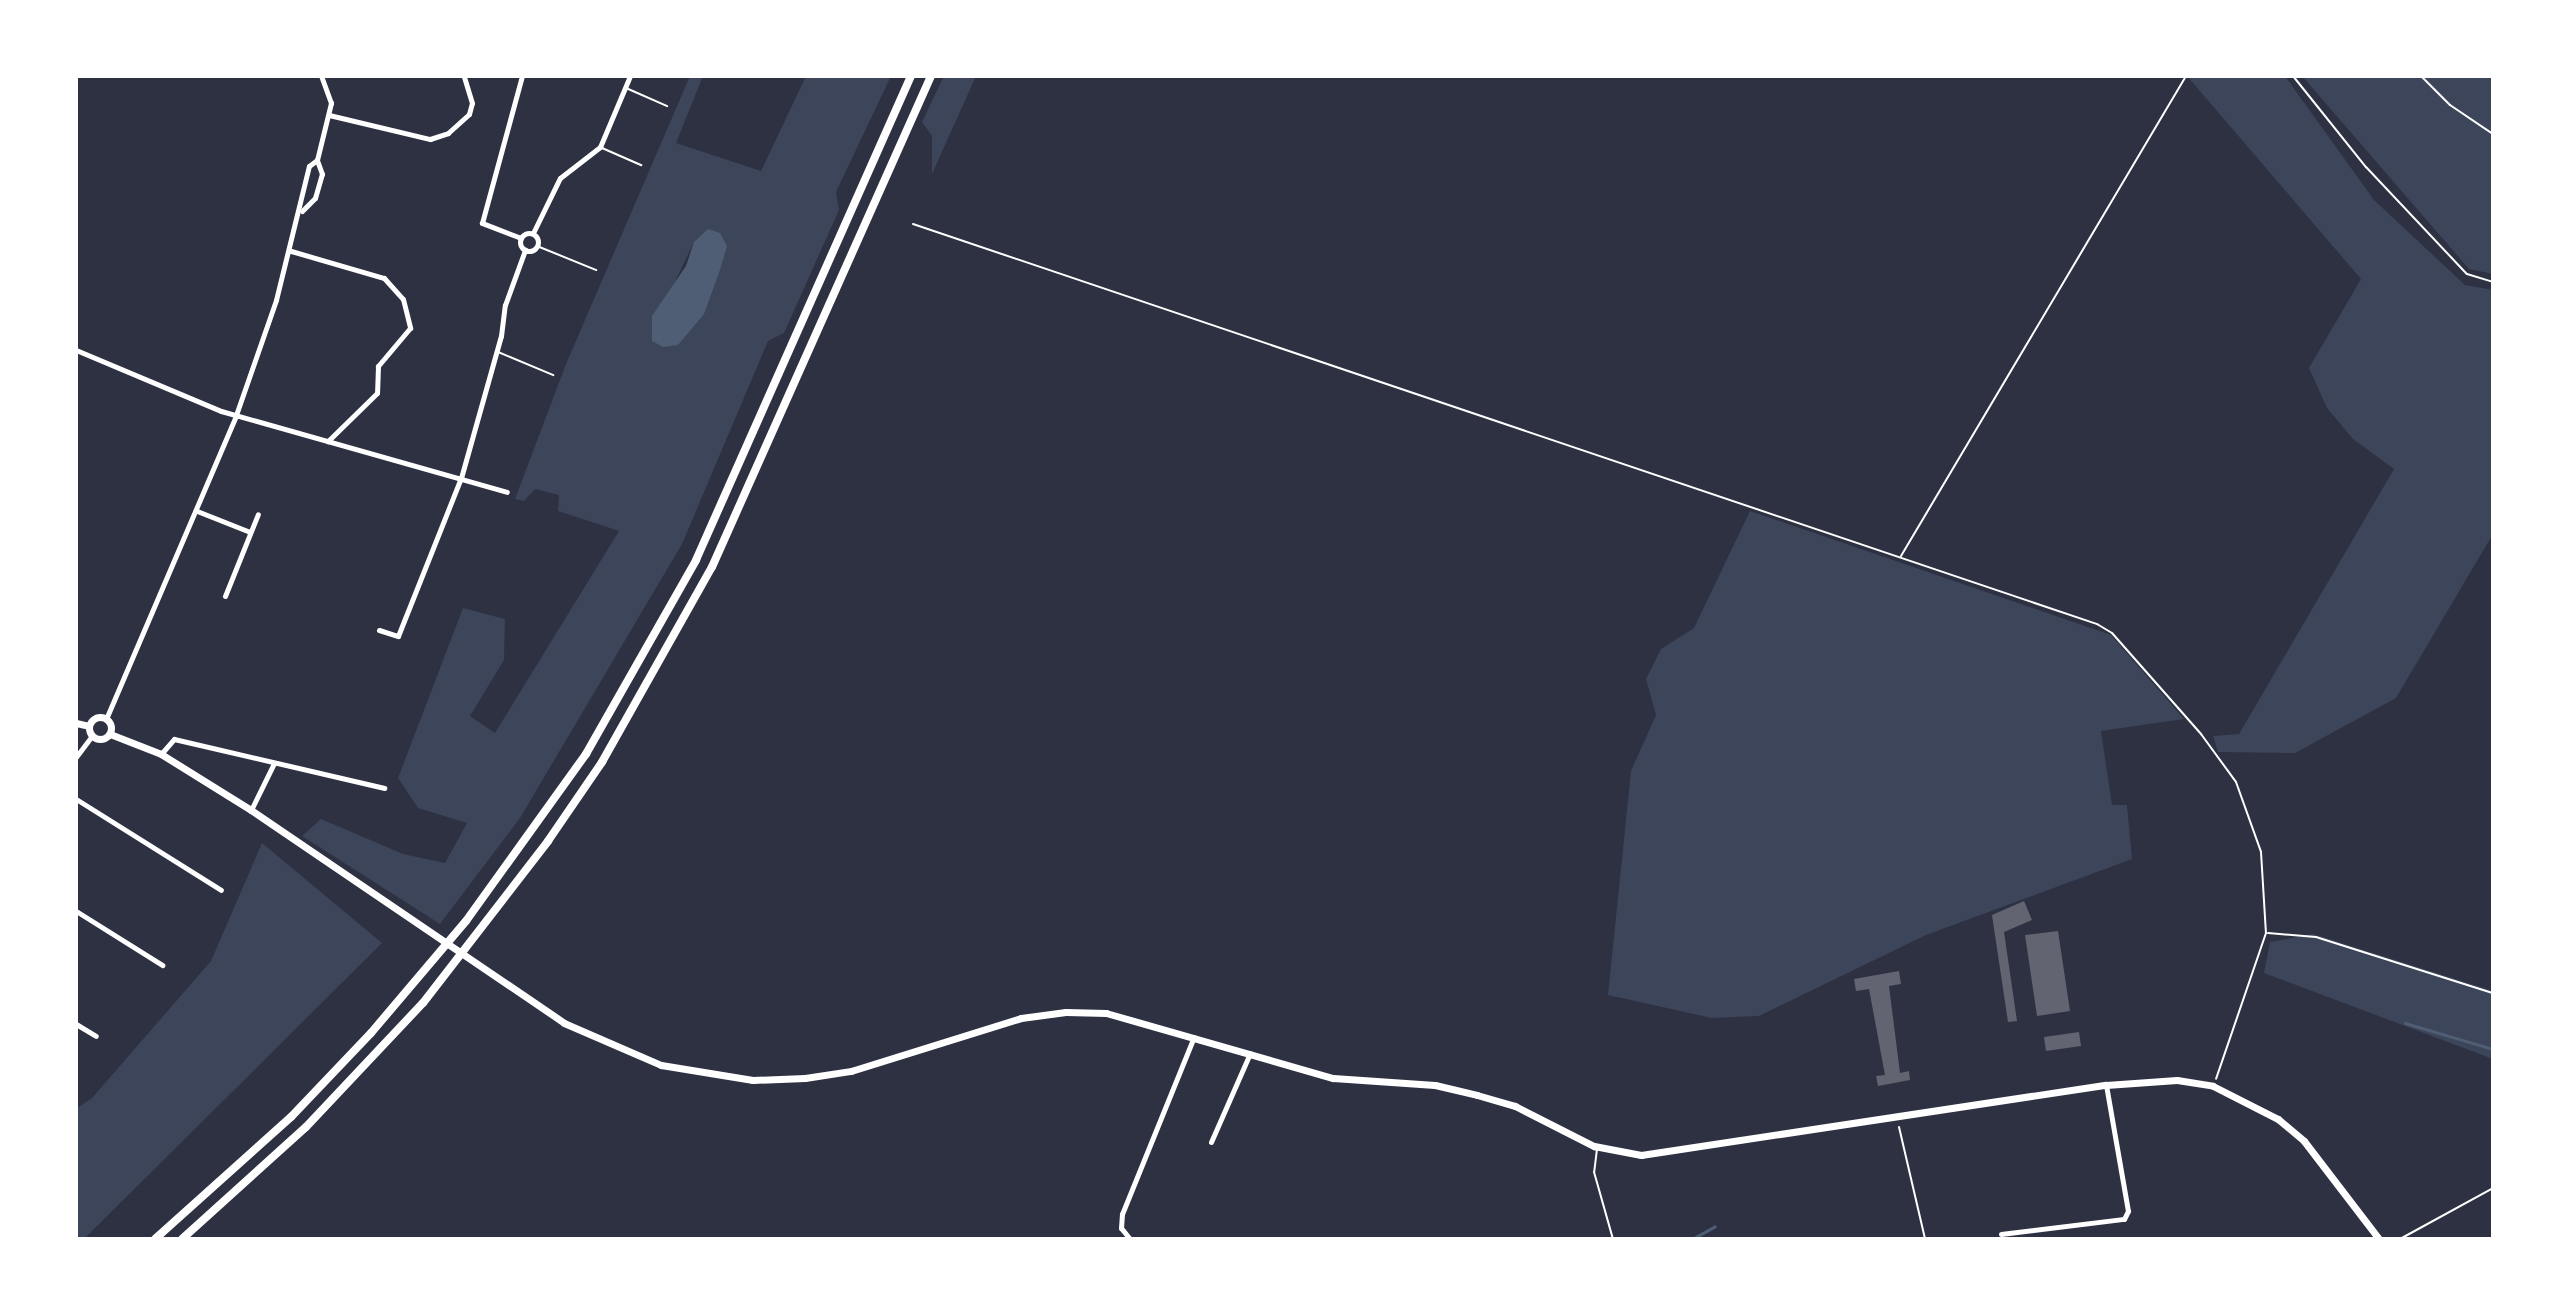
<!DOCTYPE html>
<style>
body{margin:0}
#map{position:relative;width:2569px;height:1315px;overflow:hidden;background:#2d3142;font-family:"PT Sans Narrow",sans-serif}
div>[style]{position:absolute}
.green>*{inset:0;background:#3c4559}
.water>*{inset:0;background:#4f5d75}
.stream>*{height:3px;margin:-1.5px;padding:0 1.5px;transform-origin:1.5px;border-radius:1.5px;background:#4f5d75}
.building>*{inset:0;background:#626471}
.path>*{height:2px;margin:-1px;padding:0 1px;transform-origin:1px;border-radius:1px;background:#fff}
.service>*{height:2px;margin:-1px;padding:0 1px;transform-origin:1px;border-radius:1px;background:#fff}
.minor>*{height:5px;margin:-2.5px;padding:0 2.5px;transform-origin:2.5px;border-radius:2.5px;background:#fff}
.minor>.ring{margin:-2.5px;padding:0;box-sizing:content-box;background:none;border:5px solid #fff;border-radius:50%}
.secondary>*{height:7px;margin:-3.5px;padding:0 3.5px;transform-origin:3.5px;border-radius:3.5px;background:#fff}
.secondary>.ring{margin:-3.5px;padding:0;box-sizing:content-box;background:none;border:7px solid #fff;border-radius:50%}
.trunk>*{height:8px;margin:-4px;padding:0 4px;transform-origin:4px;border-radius:4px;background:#fff}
span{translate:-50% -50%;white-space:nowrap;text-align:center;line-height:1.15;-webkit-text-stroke:6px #fff;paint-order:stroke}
.frame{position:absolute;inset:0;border:78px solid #fff;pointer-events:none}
</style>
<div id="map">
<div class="green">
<i style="clip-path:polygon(evenodd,690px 76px,703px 76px,676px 143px,761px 171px,806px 76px,891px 76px,836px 192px,839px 210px,784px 333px,768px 341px,682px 544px,520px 818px,440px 924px,302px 836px,321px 819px,403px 854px,445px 863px,467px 823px,418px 808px,398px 778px,463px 608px,505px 619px,504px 660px,470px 716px,495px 733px,619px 531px,558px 511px,559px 495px,535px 489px,524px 501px,515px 499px,566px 364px,690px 76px,694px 242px,727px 246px,703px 314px,672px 288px,694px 242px)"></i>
<i style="clip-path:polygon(944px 76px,976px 76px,932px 174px,932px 136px,922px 122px)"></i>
<i style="clip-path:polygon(2187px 76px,2285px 76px,2374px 200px,2465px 285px,2493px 290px,2493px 534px,2396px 698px,2295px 753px,2218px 752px,2213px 736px,2239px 734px,2394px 469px,2353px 439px,2327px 408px,2309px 368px,2361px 279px)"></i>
<i style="clip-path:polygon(2302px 76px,2493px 76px,2493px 274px,2469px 269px)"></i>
<i style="clip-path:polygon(1750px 511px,2111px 635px,2184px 719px,2101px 731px,2112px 805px,2127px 805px,2132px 859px,1926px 935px,1759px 1016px,1712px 1018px,1608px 995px,1631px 771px,1656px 715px,1646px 679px,1661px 649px,1694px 628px)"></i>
<i style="clip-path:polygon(262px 843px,382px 943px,84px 1239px,76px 1239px,76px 1109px,92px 1098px,211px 961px)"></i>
<i style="clip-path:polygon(2313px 934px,2493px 991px,2493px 1059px,2264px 973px,2270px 942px)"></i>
</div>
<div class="water">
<i style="clip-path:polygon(708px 229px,720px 233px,727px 246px,720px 270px,704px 314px,678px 345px,663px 347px,652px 341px,652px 316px,686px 266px,694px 242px)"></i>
</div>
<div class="stream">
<i style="left:2405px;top:1023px;width:92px;rotate:16.5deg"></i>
<i style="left:1692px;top:1239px;width:26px;rotate:-29deg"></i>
</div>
<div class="building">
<i style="clip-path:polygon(2024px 901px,2032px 920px,2004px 932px,2017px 1021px,2008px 1022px,1992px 915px)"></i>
<i style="clip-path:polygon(2058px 931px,2070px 1011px,2037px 1016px,2025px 935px)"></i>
<i style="clip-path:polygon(1899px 971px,1901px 984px,1889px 986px,1900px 1073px,1909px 1071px,1910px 1080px,1878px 1086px,1876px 1076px,1885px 1075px,1869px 989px,1856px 991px,1854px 979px)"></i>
<i style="clip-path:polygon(2079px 1032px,2081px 1046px,2046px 1051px,2044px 1037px)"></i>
</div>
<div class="path">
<i style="left:2293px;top:76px;width:117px;rotate:51.3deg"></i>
<i style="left:2366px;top:167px;width:147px;rotate:46.7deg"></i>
<i style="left:2467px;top:274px;width:27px;rotate:17deg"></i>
<i style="left:2421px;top:76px;width:41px;rotate:45deg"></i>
<i style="left:2450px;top:105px;width:52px;rotate:34deg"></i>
<i style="left:913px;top:224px;width:1250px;rotate:18.67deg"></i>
<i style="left:2097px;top:624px;width:17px;rotate:31deg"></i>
<i style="left:2112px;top:633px;width:135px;rotate:48.6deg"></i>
<i style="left:2201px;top:734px;width:59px;rotate:53.9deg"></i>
<i style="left:2236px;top:782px;width:74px;rotate:70.3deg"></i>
<i style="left:2261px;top:852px;width:81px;rotate:86.5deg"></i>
<i style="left:2266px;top:933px;width:154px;rotate:108.9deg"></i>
<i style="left:1901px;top:556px;width:558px;rotate:-59.3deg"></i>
<i style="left:2268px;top:933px;width:48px;rotate:4.8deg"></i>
<i style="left:2316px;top:937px;width:186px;rotate:17.6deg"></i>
<i style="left:1899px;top:1127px;width:115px;rotate:76.9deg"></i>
<i style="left:2400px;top:1239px;width:106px;rotate:-28.7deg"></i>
</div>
<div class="service">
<i style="left:626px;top:88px;width:45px;rotate:23.7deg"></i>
<i style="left:602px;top:148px;width:43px;rotate:23.6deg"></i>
<i style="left:537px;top:246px;width:64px;rotate:22.1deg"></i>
<i style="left:498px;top:352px;width:60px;rotate:22.7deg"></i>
<i style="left:1597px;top:1149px;width:23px;rotate:97deg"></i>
<i style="left:1594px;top:1172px;width:70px;rotate:74.2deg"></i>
</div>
<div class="minor">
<i style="left:329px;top:115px;width:104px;rotate:13.4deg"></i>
<i style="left:430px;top:139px;width:19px;rotate:-18deg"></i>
<i style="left:448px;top:133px;width:28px;rotate:-42deg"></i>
<i style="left:469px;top:114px;width:11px;rotate:-75deg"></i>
<i style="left:472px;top:103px;width:28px;rotate:-107deg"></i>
<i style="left:302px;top:211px;width:18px;rotate:-45deg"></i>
<i style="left:315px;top:198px;width:25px;rotate:-74deg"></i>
<i style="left:322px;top:174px;width:15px;rotate:-110deg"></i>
<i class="ring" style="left:520px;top:233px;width:13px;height:13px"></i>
<i style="left:533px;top:233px;width:61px;rotate:-63.9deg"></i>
<i style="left:560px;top:178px;width:51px;rotate:-37.8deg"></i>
<i style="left:600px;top:147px;width:77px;rotate:-67.1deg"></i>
<i style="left:521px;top:238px;width:42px;rotate:-159deg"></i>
<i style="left:482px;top:223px;width:152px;rotate:-74.8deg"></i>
<i style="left:291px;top:251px;width:97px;rotate:16.2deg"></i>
<i style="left:384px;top:278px;width:28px;rotate:48deg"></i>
<i style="left:403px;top:299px;width:30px;rotate:76deg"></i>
<i style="left:410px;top:328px;width:50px;rotate:130.1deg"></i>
<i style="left:378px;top:366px;width:27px;rotate:92deg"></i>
<i style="left:377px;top:393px;width:69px;rotate:135.6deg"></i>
<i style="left:76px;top:350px;width:157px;rotate:22.8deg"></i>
<i style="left:221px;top:411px;width:297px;rotate:15.8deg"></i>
<i style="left:197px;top:511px;width:57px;rotate:21.6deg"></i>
<i style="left:225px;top:596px;width:88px;rotate:-68.1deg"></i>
<i style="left:379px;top:630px;width:20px;rotate:18deg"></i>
<i style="left:398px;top:636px;width:170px;rotate:-68.3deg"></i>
<i style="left:461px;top:478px;width:148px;rotate:-74.3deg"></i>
<i style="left:501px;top:336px;width:31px;rotate:-83deg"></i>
<i style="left:505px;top:305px;width:59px;rotate:-70deg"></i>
<i style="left:106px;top:719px;width:331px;rotate:-66.8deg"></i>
<i style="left:236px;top:415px;width:122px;rotate:-70.8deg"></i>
<i style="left:276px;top:300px;width:138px;rotate:-76.2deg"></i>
<i style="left:309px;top:166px;width:10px;rotate:-37deg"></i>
<i style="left:317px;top:160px;width:59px;rotate:-76.2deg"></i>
<i style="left:331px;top:103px;width:29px;rotate:-110deg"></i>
<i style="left:161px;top:754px;width:20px;rotate:-49deg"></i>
<i style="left:174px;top:739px;width:216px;rotate:13.1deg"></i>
<i style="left:76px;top:757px;width:26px;rotate:-53deg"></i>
<i style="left:76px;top:799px;width:171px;rotate:32.1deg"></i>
<i style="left:251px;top:810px;width:52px;rotate:-63.9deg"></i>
<i style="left:76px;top:911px;width:102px;rotate:32.1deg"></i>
<i style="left:76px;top:1024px;width:23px;rotate:31deg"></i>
<i style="left:1211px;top:1142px;width:97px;rotate:-66.3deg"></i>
<i style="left:2001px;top:1234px;width:124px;rotate:-7deg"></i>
<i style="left:2124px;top:1219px;width:9px;rotate:-63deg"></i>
<i style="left:2128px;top:1211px;width:128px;rotate:-99.9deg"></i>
<i style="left:1130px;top:1239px;width:14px;rotate:-129deg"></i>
<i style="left:1121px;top:1228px;width:14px;rotate:-86deg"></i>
<i style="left:1122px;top:1214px;width:191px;rotate:-67.9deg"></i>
</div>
<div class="secondary">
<i class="ring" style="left:89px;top:717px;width:15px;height:15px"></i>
<i style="left:76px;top:723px;width:13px;rotate:13deg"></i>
<i style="left:110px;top:734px;width:55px;rotate:21.4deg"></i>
<i style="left:161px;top:754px;width:106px;rotate:31.9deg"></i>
<i style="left:251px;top:810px;width:379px;rotate:34.2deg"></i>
<i style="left:564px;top:1023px;width:106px;rotate:23.4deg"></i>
<i style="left:661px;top:1065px;width:93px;rotate:9.3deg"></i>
<i style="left:753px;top:1080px;width:52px;rotate:-2.2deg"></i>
<i style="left:805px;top:1078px;width:47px;rotate:-8.7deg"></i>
<i style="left:851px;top:1071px;width:178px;rotate:-17.3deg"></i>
<i style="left:1021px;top:1018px;width:45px;rotate:-7.6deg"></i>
<i style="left:1066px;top:1012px;width:40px;rotate:1.4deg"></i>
<i style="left:1106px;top:1013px;width:236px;rotate:16deg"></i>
<i style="left:1333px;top:1078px;width:102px;rotate:3.9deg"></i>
<i style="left:1435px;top:1085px;width:43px;rotate:13.4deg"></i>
<i style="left:1477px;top:1095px;width:40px;rotate:16deg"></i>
<i style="left:1515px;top:1106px;width:89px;rotate:26.9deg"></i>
<i style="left:1594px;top:1146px;width:48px;rotate:10.8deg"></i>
<i style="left:1641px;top:1155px;width:470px;rotate:-8.6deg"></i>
<i style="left:2106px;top:1085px;width:71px;rotate:-4deg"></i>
<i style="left:2177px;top:1080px;width:36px;rotate:9deg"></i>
<i style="left:2213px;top:1086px;width:73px;rotate:26.9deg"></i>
<i style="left:2278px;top:1119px;width:34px;rotate:40deg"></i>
<i style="left:2304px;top:1141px;width:123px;rotate:52.6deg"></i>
</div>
<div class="trunk">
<i style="left:155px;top:1239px;width:183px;rotate:-41.9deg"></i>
<i style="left:291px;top:1117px;width:116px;rotate:-46.4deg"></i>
<i style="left:371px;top:1033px;width:147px;rotate:-49.7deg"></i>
<i style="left:466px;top:921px;width:206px;rotate:-54.3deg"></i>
<i style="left:586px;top:754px;width:223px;rotate:-60.4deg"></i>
<i style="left:696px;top:560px;width:530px;rotate:-66.05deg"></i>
<i style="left:182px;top:1239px;width:167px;rotate:-42.1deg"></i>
<i style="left:306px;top:1127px;width:170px;rotate:-46.7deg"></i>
<i style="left:423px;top:1003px;width:205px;rotate:-52.3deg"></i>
<i style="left:548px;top:841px;width:96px;rotate:-55.6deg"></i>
<i style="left:602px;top:762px;width:224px;rotate:-60.6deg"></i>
<i style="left:712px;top:567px;width:538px;rotate:-65.96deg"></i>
</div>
<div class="frame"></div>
</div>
